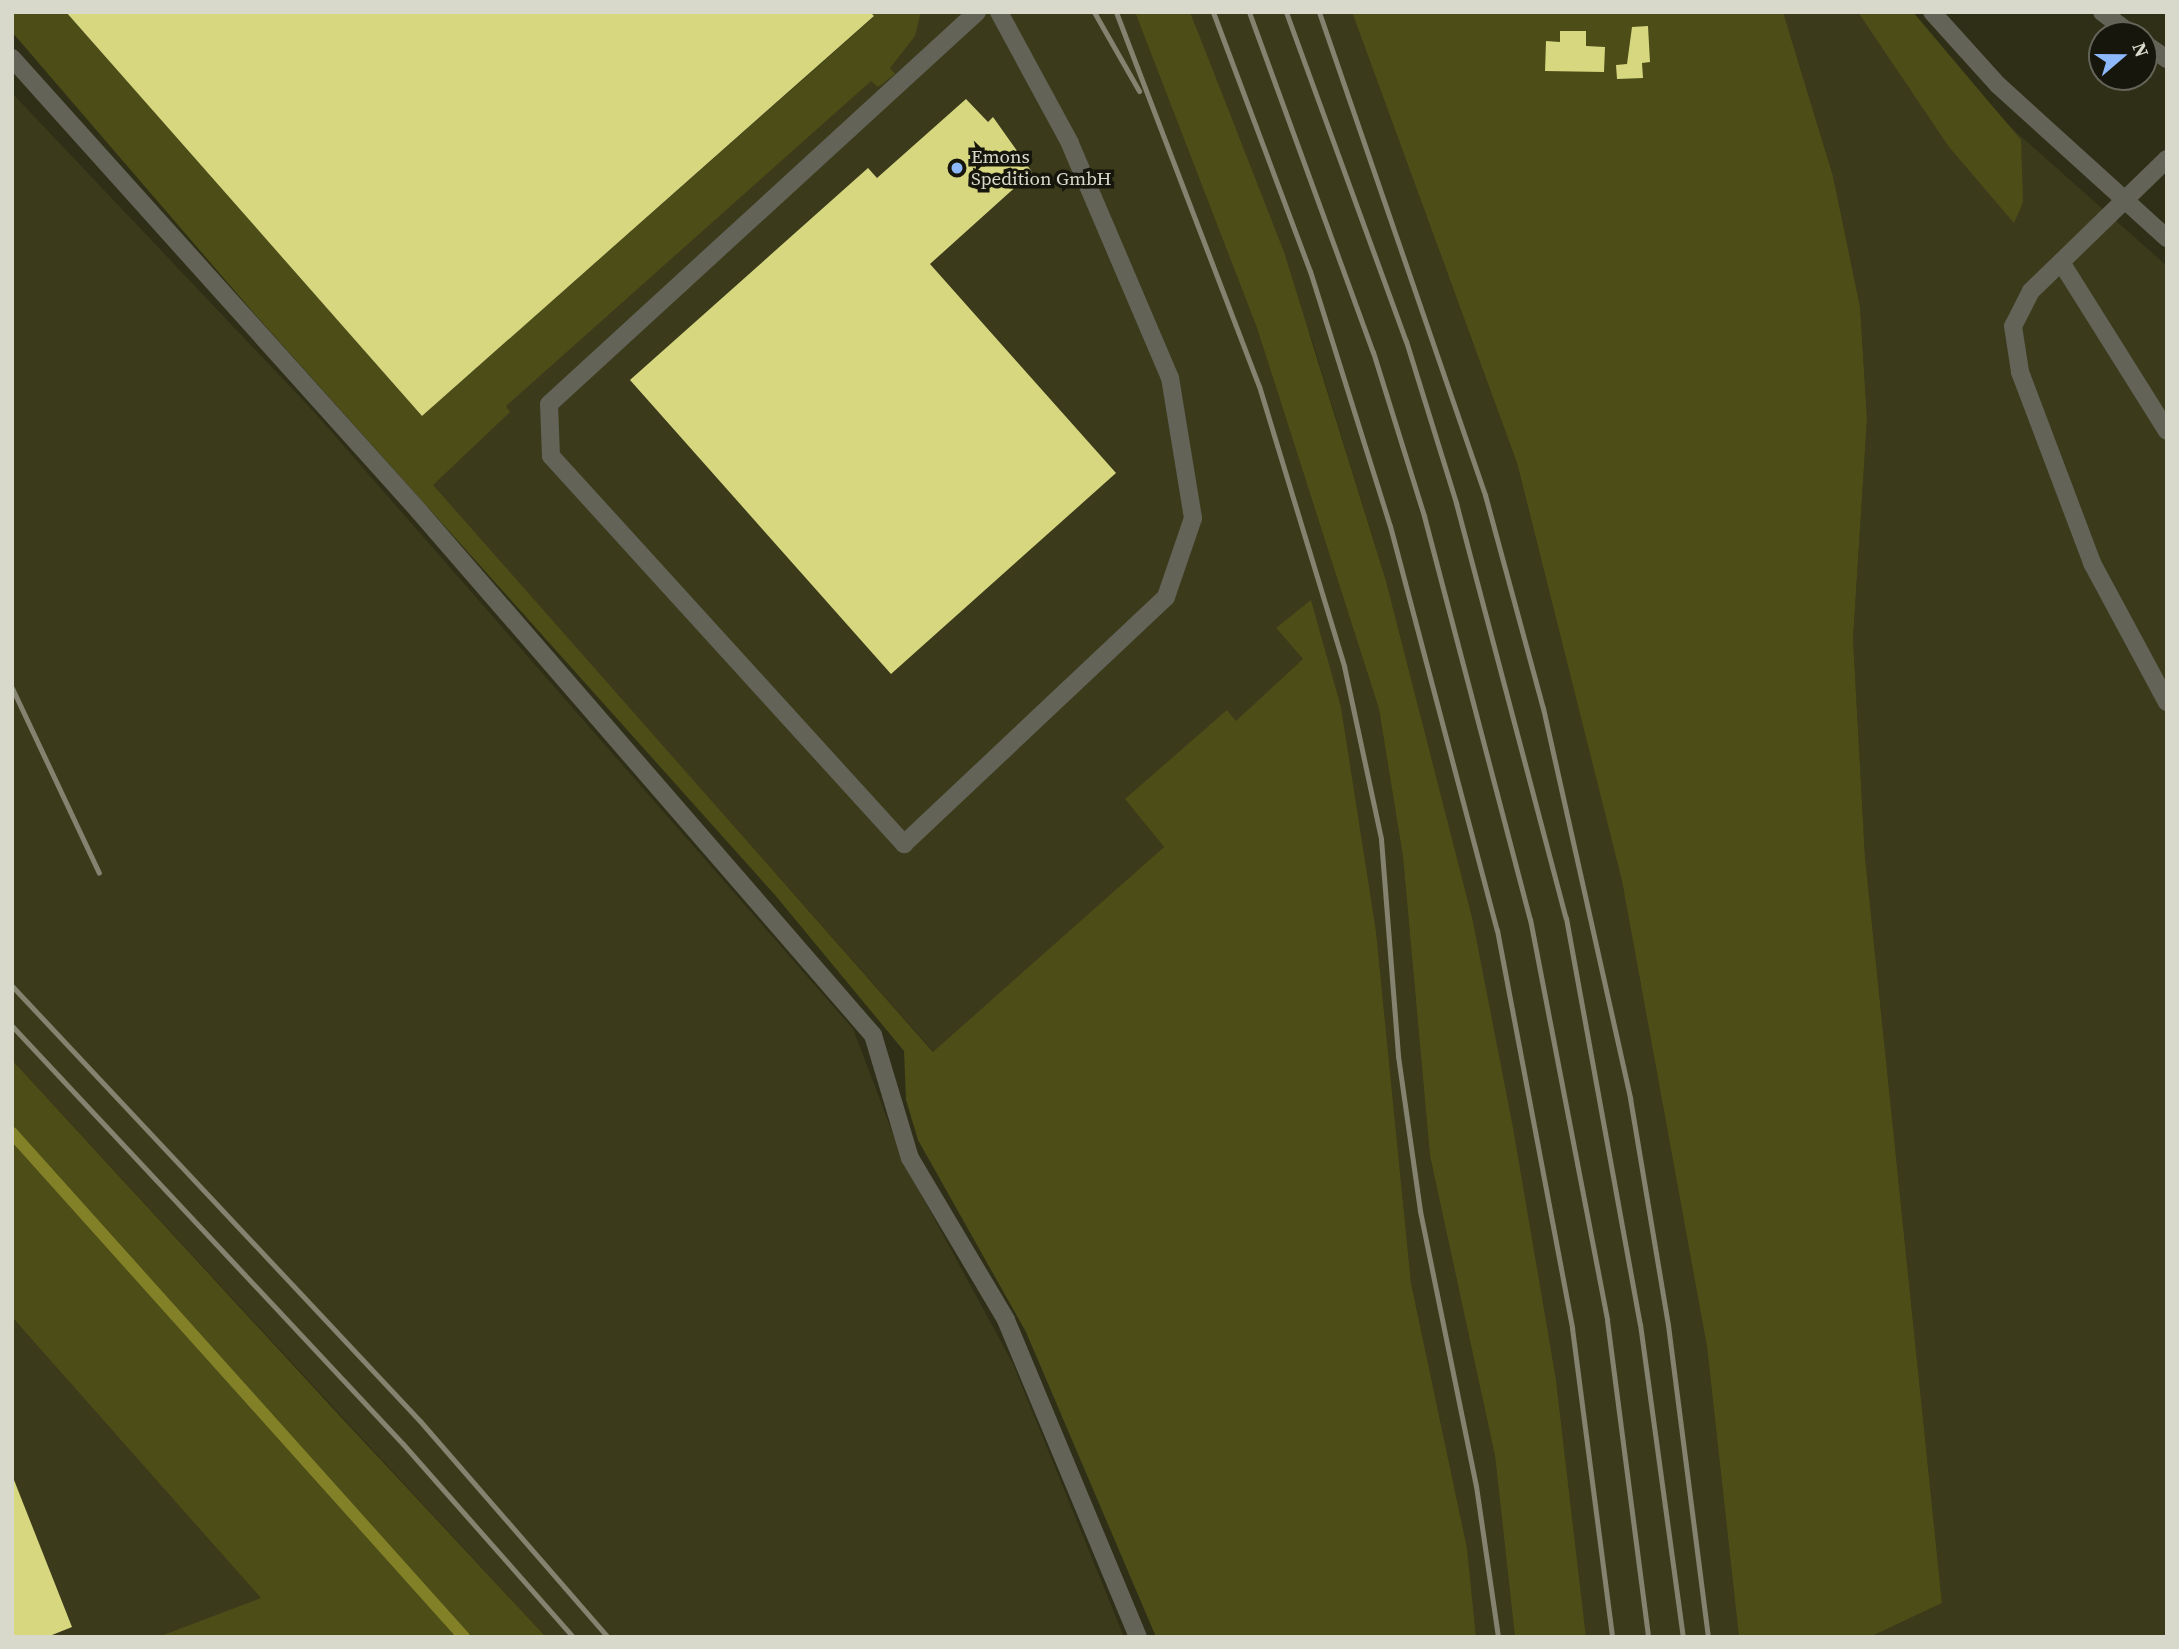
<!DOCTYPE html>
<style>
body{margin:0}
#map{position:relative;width:2179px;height:1649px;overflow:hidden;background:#2f2f17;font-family:"Source Serif 4",serif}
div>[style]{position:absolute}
.built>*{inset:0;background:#3b3b1c}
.green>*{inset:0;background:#4d4d18}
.stream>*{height:12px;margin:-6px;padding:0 6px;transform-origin:6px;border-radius:6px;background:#838128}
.building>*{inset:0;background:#d7d780}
.lane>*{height:18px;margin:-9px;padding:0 9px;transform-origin:9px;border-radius:9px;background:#636358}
.street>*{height:18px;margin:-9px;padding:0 9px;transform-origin:9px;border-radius:9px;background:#636358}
.rail>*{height:5px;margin:-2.5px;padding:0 2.5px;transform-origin:2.5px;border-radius:2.5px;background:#838370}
.dots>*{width:19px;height:19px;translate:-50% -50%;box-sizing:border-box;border:4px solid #16160c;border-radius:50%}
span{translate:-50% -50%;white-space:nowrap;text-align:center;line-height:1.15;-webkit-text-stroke:7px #16160c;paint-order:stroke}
.poi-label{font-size:19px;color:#d9d9cb}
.left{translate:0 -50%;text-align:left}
.frame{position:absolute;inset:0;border:14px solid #d9d9cb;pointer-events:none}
.north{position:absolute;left:2088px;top:21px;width:70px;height:70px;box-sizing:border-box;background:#16160c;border:2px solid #646458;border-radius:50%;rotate:70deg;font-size:19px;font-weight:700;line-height:28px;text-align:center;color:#d9d9cb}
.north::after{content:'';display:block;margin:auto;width:24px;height:32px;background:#8db9fc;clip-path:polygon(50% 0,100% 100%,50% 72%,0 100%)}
</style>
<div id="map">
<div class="built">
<i style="clip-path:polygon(12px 12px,1135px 12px,1257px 328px,1379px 709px,1403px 857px,1430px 1156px,1495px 1456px,1515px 1637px,1476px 1637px,1467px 1548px,1411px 1283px,1376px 931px,1341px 707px,1311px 601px,1276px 628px,1303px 659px,1236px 722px,1228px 711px,1126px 800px,1164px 847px,934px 1052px)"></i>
<i style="clip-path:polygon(1190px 12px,1352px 12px,1517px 463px,1622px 881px,1707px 1347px,1739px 1637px,1586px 1637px,1556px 1380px,1472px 917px,1386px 581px,1313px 343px)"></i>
<i style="clip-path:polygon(1783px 12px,1902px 12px,2016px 132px,2167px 266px,2167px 1637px,1870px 1637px,1942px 1603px,1865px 857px,1853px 639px,1867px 419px,1860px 307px,1833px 176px)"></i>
<i style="clip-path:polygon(12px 93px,315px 413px,853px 1029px,904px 1163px,1013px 1364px,1124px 1637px,546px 1637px,12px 1060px)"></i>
<i style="clip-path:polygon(12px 1317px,279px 1617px,290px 1637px,12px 1637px)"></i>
</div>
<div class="green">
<i style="clip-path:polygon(12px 12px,66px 12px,422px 416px,874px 17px,870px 12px,921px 12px,915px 36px,890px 68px,895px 74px,878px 87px,871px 81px,506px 406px,510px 412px,433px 485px,933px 1052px,1164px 847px,1125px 799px,1227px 710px,1236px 721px,1303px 659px,1276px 628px,1311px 600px,1341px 707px,1376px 931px,1411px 1283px,1467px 1548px,1476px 1637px,1156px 1637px,1026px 1332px,918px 1140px,906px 1100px,904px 1051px,775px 895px,252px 311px,12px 32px)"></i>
<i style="clip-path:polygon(1135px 12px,1190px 12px,1284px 252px,1386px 581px,1472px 917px,1513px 1128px,1556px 1380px,1586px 1637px,1515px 1637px,1495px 1456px,1430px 1156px,1403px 857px,1379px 709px,1257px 328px)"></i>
<i style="clip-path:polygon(1352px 12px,1783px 12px,1833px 176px,1860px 307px,1867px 419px,1853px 639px,1865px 857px,1942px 1603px,1870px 1637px,1739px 1637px,1707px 1347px,1622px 881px,1517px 463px)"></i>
<i style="clip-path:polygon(1858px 12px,1913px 12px,2021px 140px,2023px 202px,2014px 223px,1949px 147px)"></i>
<i style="clip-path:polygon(12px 1060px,339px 1415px,546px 1637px,158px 1637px,261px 1598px,12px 1317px)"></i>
</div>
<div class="stream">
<i style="left:12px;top:1133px;width:677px;rotate:48.11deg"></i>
</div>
<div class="building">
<i style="clip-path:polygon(66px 12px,870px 12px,874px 16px,422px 416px)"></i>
<i style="clip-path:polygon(1648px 26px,1650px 62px,1642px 63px,1643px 78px,1617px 79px,1616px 65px,1627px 64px,1632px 27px)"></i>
<i style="clip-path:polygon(1560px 31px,1586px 31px,1586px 46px,1605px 47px,1604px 72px,1545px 71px,1546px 41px,1560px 42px)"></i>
<i style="clip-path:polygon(966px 99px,988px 122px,993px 117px,1032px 172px,930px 264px,1116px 473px,891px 674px,630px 380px,868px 168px,877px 178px)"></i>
<i style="clip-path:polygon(12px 1475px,72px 1627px,47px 1637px,12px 1637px)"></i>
</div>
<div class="lane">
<i style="left:977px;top:12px;width:580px;rotate:137.51deg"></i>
<i style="left:549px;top:404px;width:52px;rotate:87.8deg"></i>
<i style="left:551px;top:456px;width:525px;rotate:47.7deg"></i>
<i style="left:904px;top:844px;width:360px;rotate:-43.3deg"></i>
<i style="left:1166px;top:597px;width:83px;rotate:-71.1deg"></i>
<i style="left:1193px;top:518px;width:142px;rotate:-99.3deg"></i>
<i style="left:1170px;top:378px;width:255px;rotate:-113.1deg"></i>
<i style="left:1070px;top:143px;width:149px;rotate:-118.5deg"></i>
<i style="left:1932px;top:12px;width:98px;rotate:47.9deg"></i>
<i style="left:1998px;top:85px;width:228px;rotate:42.2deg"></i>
<i style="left:12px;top:58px;width:608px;rotate:48.07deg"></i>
<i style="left:418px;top:510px;width:695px;rotate:49.09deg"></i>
<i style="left:873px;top:1035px;width:128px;rotate:73.3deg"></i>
<i style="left:910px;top:1158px;width:188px;rotate:59.3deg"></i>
<i style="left:1006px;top:1320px;width:343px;rotate:67.4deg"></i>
<i style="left:2061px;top:262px;width:148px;rotate:-44.2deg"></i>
<i style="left:2167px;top:431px;width:199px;rotate:-122.1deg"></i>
<i style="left:2061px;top:262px;width:42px;rotate:136deg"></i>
<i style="left:2031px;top:291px;width:39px;rotate:117deg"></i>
<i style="left:2013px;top:326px;width:47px;rotate:81.3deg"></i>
<i style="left:2020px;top:372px;width:204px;rotate:69.3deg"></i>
<i style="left:2092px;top:563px;width:158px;rotate:61.7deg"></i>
</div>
<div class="street">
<i style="left:2102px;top:12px;width:39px;rotate:37deg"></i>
<i style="left:2144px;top:43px;width:28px;rotate:35deg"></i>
</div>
<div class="rail">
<i style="left:1094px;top:12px;width:91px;rotate:60.3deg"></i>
<i style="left:1116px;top:12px;width:400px;rotate:69.1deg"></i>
<i style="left:1259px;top:386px;width:293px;rotate:73.1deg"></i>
<i style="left:1344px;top:666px;width:177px;rotate:77.9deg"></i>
<i style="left:1381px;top:839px;width:218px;rotate:85.5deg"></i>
<i style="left:1398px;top:1056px;width:157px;rotate:81.9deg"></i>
<i style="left:1420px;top:1211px;width:281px;rotate:78.5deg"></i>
<i style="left:1476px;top:1486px;width:153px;rotate:81.7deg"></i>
<i style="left:1213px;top:12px;width:277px;rotate:69.5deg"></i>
<i style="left:1310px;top:271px;width:267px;rotate:72.6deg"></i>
<i style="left:1390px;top:526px;width:418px;rotate:75.2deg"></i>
<i style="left:1497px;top:930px;width:405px;rotate:79.3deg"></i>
<i style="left:1572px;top:1328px;width:312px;rotate:82.6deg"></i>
<i style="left:1249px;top:12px;width:362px;rotate:70deg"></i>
<i style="left:1373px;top:352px;width:172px;rotate:72.7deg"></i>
<i style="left:1424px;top:516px;width:417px;rotate:75.3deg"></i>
<i style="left:1530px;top:919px;width:408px;rotate:79.1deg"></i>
<i style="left:1607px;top:1320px;width:320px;rotate:82.6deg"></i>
<i style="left:1286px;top:12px;width:350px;rotate:70deg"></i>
<i style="left:1406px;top:341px;width:170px;rotate:72.8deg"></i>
<i style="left:1456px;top:503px;width:429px;rotate:75.2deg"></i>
<i style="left:1566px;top:918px;width:413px;rotate:79.7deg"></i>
<i style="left:1640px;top:1324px;width:316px;rotate:82.2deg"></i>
<i style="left:1319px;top:12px;width:511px;rotate:71.03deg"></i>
<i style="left:1485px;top:495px;width:221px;rotate:74.8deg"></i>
<i style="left:1543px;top:708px;width:400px;rotate:77.4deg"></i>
<i style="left:1630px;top:1098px;width:230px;rotate:80.5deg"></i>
<i style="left:1668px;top:1325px;width:315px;rotate:82.7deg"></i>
<i style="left:12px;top:688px;width:204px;rotate:64.8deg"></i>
<i style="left:12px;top:986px;width:596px;rotate:46.83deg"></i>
<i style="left:420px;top:1421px;width:286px;rotate:49deg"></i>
<i style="left:12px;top:1026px;width:572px;rotate:46.91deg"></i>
<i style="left:403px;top:1444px;width:257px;rotate:48.6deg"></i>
</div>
<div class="dots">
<i style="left:957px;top:168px;background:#8db9fc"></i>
</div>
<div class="poi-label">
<span class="left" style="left:971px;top:168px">Emons<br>Spedition GmbH</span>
</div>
<div class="frame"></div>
<div class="north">N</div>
</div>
